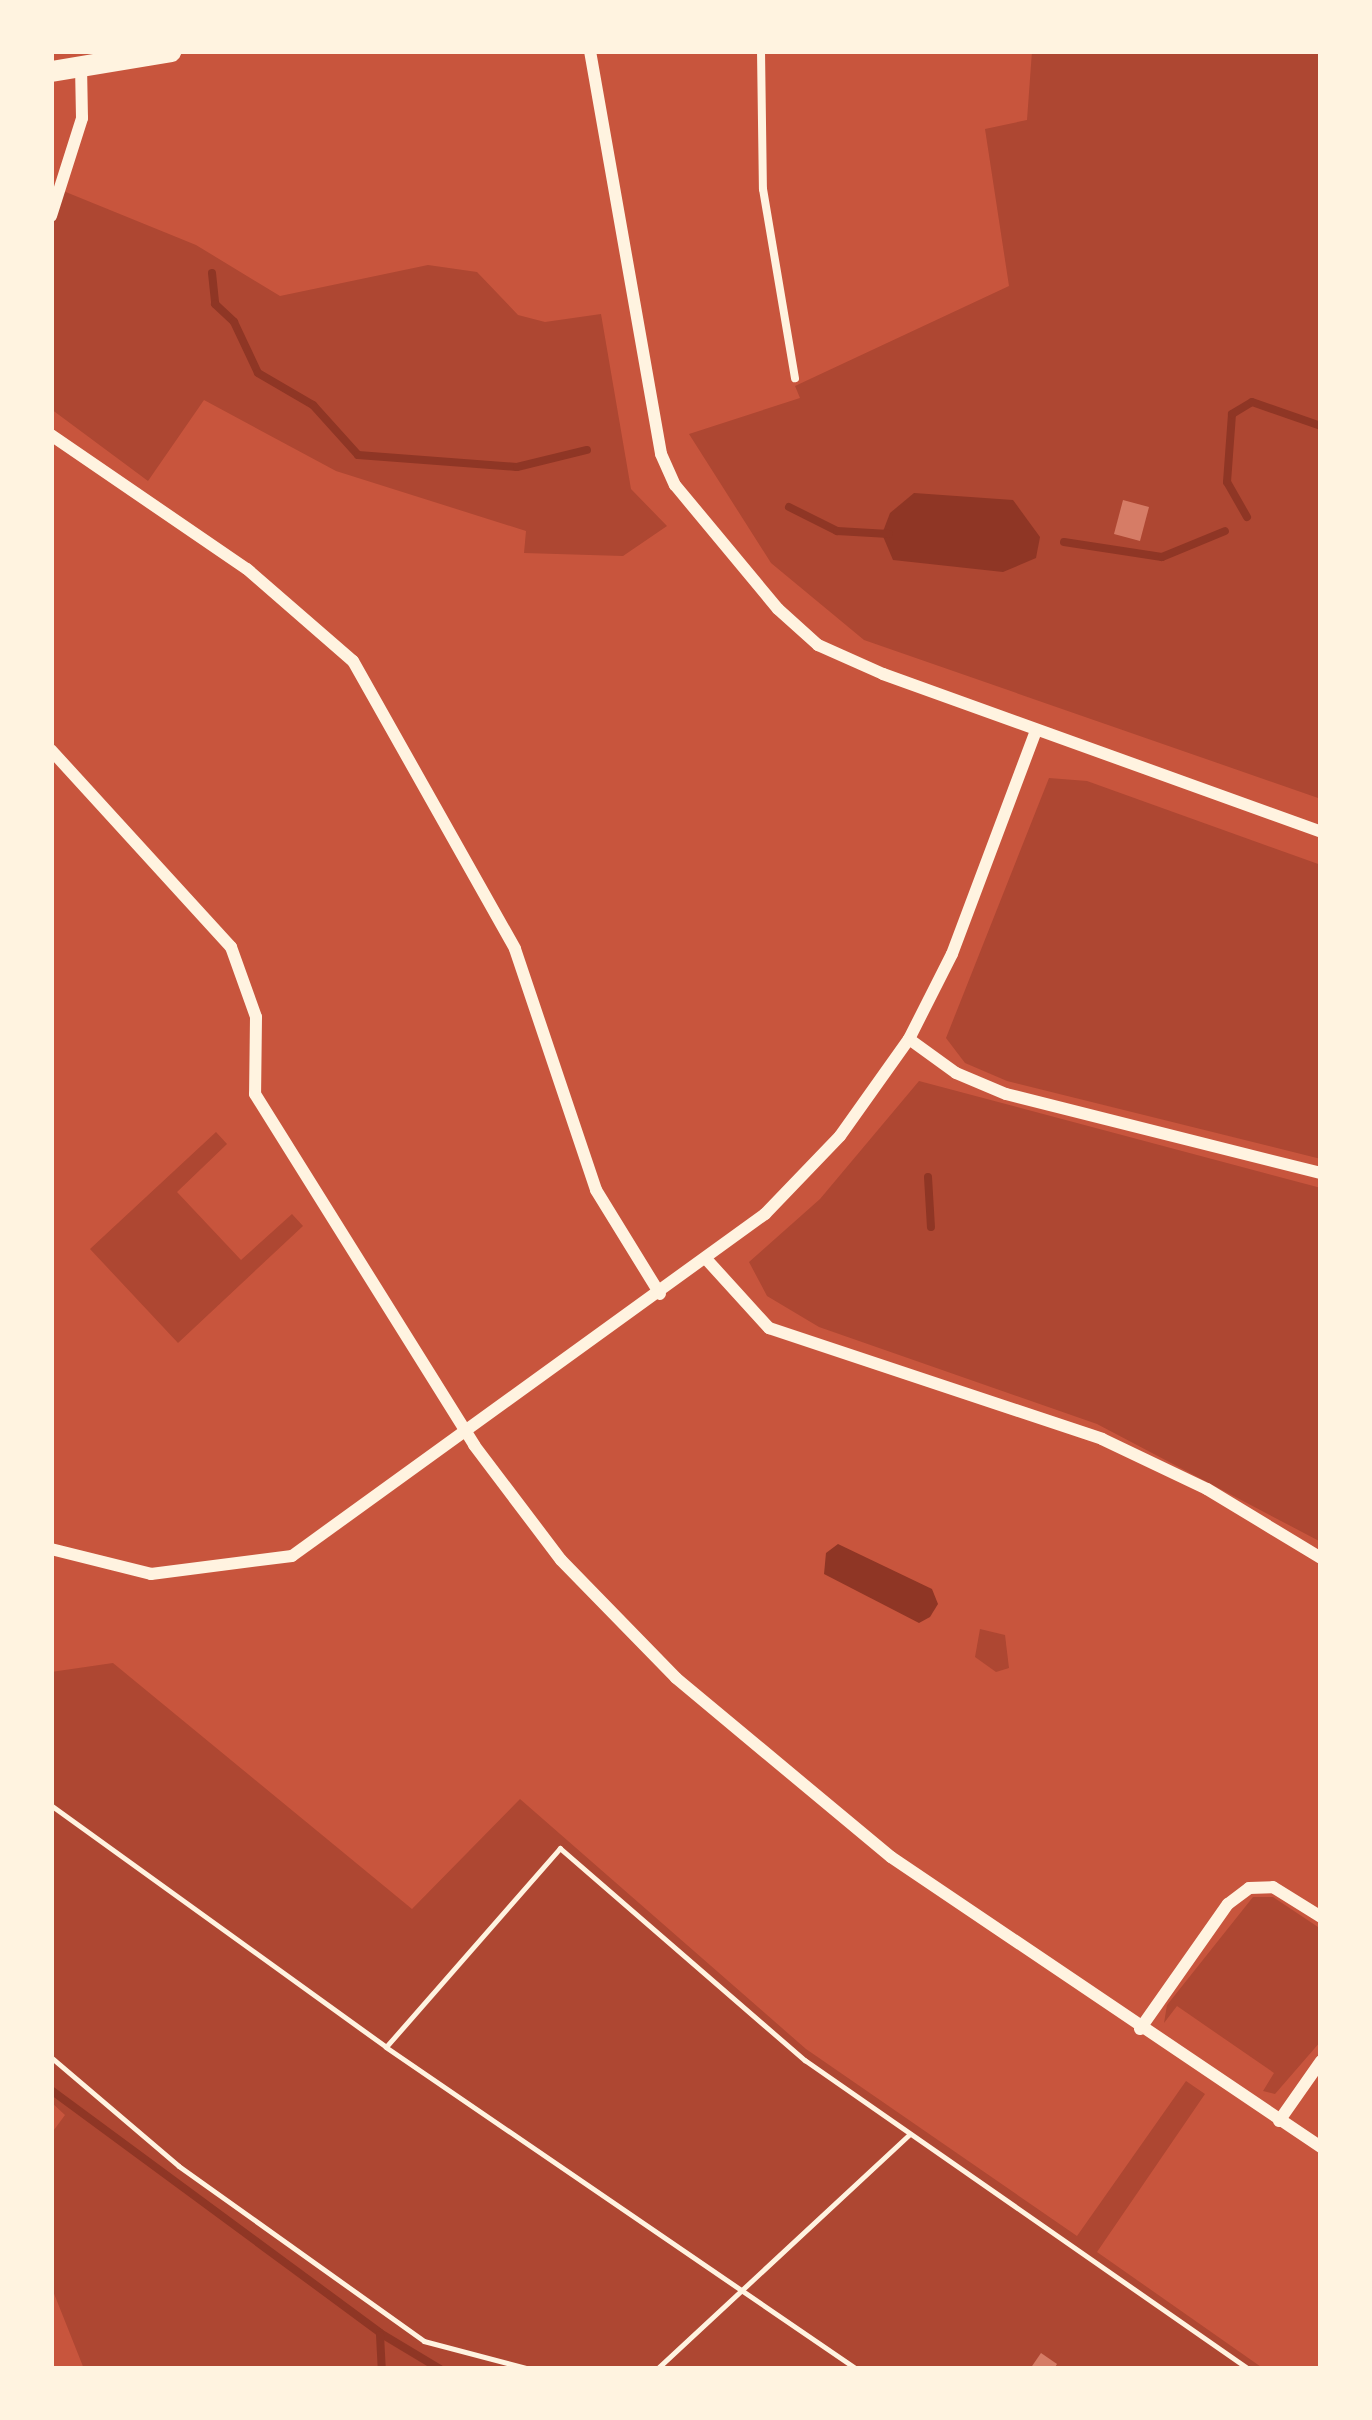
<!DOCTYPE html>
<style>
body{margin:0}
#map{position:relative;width:1372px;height:2420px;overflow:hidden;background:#c8553d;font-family:"Space Grotesk",sans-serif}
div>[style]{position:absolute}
.green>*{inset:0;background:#ae4732}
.water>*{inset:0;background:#8f3625}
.stream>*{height:8px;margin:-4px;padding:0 4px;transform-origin:4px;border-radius:4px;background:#8f3625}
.building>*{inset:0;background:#d67c66}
.path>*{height:4.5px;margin:-2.25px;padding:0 2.25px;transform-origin:2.25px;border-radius:2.25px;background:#fff3e0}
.service>*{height:8px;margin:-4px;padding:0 4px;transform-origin:4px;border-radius:4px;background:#fff3e0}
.minor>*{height:12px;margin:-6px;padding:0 6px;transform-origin:6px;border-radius:6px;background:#fff3e0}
.secondary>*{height:21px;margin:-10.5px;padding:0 10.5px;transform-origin:10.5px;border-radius:10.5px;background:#fff3e0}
span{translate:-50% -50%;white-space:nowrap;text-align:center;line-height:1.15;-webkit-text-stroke:12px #fff3e0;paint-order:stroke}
.frame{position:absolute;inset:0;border:54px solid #fff3e0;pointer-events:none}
</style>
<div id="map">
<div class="green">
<i style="clip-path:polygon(1032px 51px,1321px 51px,1321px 799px,864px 640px,771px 563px,689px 434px,800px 398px,795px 386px,1009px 286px,985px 129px,1027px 120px)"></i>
<i style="clip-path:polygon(51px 186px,196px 245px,280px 296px,428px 265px,477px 272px,518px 315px,545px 322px,601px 314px,631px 489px,667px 526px,623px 556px,524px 553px,526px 531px,336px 471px,204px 400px,148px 481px,51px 409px)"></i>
<i style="clip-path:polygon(1049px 778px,1087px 781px,1321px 865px,1321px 1159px,1007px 1081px,965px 1063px,946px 1038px)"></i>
<i style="clip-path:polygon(919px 1081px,1321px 1188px,1321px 1542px,1097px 1424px,819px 1327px,767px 1296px,749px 1262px,820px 1199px)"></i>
<i style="clip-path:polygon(216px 1132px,227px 1144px,177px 1192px,241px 1260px,292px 1214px,303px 1226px,178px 1343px,90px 1249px)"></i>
<i style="clip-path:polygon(980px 1629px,1005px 1635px,1009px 1668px,996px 1672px,975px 1657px)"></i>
<i style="clip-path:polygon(113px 1663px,412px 1909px,520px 1799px,806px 2049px,1077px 2236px,1186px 2081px,1205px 2094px,1097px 2252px,1264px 2369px,84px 2369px,51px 2286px,51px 2134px,65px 2115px,51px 2102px,51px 1672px)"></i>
<i style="clip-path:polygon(1253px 1897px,1273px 1897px,1321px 1929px,1321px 2041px,1275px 2094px,1263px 2091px,1274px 2073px,1177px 2006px,1164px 2023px,1167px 2005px)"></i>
</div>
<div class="water">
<i style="clip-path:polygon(914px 493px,1013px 500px,1040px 537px,1036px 558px,1003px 572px,893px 560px,882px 534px,890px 513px)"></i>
<i style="clip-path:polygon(838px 1544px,932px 1589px,938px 1604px,930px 1617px,919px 1623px,824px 1574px,826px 1553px)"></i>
</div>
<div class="stream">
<i style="left:212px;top:273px;width:31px;rotate:84deg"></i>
<i style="left:215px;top:304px;width:26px;rotate:43deg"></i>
<i style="left:234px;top:322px;width:56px;rotate:64.8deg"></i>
<i style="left:258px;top:373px;width:64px;rotate:30.2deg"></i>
<i style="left:313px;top:405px;width:67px;rotate:48deg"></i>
<i style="left:358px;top:455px;width:159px;rotate:4.3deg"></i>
<i style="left:517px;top:467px;width:72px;rotate:-13.7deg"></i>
<i style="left:789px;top:507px;width:54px;rotate:26.6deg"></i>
<i style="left:837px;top:531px;width:52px;rotate:3.3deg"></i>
<i style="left:1247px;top:517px;width:40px;rotate:-119.7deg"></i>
<i style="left:1227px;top:482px;width:68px;rotate:-85.8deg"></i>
<i style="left:1232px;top:414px;width:23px;rotate:-31deg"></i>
<i style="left:1252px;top:402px;width:73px;rotate:19.2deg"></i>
<i style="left:1064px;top:542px;width:99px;rotate:8.7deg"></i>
<i style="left:1162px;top:557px;width:68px;rotate:-22.4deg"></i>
<i style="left:928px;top:1177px;width:50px;rotate:86.6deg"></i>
<i style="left:51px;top:2090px;width:409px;rotate:36.4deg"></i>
<i style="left:380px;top:2333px;width:70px;rotate:31deg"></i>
<i style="left:380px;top:2335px;width:34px;rotate:87deg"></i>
</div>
<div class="building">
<i style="clip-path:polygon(1123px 500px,1149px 507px,1140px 541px,1114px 534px)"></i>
<i style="clip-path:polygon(1041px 2353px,1057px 2364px,1054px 2369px,1030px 2369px)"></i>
</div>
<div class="path">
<i style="left:51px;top:1805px;width:413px;rotate:35.8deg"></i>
<i style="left:386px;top:2047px;width:571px;rotate:34.36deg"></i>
<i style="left:386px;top:2047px;width:264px;rotate:-48.8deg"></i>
<i style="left:560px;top:1848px;width:324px;rotate:40.9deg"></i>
<i style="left:805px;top:2060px;width:541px;rotate:34.84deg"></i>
<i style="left:51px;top:2057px;width:168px;rotate:40.4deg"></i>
<i style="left:179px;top:2166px;width:301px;rotate:35.5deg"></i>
<i style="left:424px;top:2341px;width:110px;rotate:14.8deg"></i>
<i style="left:657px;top:2369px;width:345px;rotate:-42.9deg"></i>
</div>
<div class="service">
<i style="left:761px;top:51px;width:138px;rotate:89.2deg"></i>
<i style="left:763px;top:189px;width:192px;rotate:80.4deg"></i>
</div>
<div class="minor">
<i style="left:590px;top:51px;width:409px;rotate:80deg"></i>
<i style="left:661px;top:454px;width:34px;rotate:66deg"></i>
<i style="left:675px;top:485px;width:161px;rotate:50.3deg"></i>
<i style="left:778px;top:609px;width:54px;rotate:42deg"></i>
<i style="left:818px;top:645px;width:71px;rotate:24deg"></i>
<i style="left:883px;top:674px;width:466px;rotate:19.8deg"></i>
<i style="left:51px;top:216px;width:103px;rotate:-72.4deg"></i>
<i style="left:82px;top:118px;width:52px;rotate:-91.1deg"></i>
<i style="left:51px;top:435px;width:237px;rotate:34.4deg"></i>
<i style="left:247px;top:569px;width:140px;rotate:41deg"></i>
<i style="left:353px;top:661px;width:330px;rotate:60.6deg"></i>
<i style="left:515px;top:949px;width:254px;rotate:71.4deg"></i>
<i style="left:596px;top:1190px;width:122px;rotate:58.4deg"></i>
<i style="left:51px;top:750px;width:267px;rotate:47.6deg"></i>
<i style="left:231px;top:947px;width:74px;rotate:70.3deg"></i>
<i style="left:256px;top:1017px;width:77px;rotate:90.7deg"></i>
<i style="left:255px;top:1094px;width:414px;rotate:58deg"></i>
<i style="left:474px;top:1445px;width:144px;rotate:52.9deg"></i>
<i style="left:561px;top:1560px;width:165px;rotate:45.7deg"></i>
<i style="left:676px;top:1678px;width:280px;rotate:39.8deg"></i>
<i style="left:891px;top:1857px;width:519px;rotate:34deg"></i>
<i style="left:909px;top:1039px;width:58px;rotate:35.9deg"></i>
<i style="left:956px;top:1073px;width:54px;rotate:22.8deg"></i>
<i style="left:1006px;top:1094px;width:325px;rotate:14.1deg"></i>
<i style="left:708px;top:1261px;width:91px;rotate:47.7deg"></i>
<i style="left:769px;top:1328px;width:351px;rotate:18.4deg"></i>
<i style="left:1102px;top:1439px;width:116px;rotate:25.5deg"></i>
<i style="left:1207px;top:1489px;width:133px;rotate:31.2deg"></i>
<i style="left:51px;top:1549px;width:103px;rotate:14deg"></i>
<i style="left:151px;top:1574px;width:142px;rotate:-7.3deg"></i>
<i style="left:292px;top:1556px;width:584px;rotate:-35.87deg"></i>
<i style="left:765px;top:1214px;width:108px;rotate:-46.1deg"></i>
<i style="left:840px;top:1136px;width:119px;rotate:-54.6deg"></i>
<i style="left:909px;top:1039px;width:95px;rotate:-63.2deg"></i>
<i style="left:952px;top:954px;width:239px;rotate:-69.4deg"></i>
<i style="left:1140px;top:2029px;width:153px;rotate:-54.9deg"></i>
<i style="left:1228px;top:1904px;width:26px;rotate:-37deg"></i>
<i style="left:1249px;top:1888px;width:24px;rotate:-2deg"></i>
<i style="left:1273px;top:1887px;width:57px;rotate:32deg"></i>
<i style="left:1279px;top:2121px;width:73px;rotate:-55deg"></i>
</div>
<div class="secondary">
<i style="left:51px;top:71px;width:121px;rotate:-9.5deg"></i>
</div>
<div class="frame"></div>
</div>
